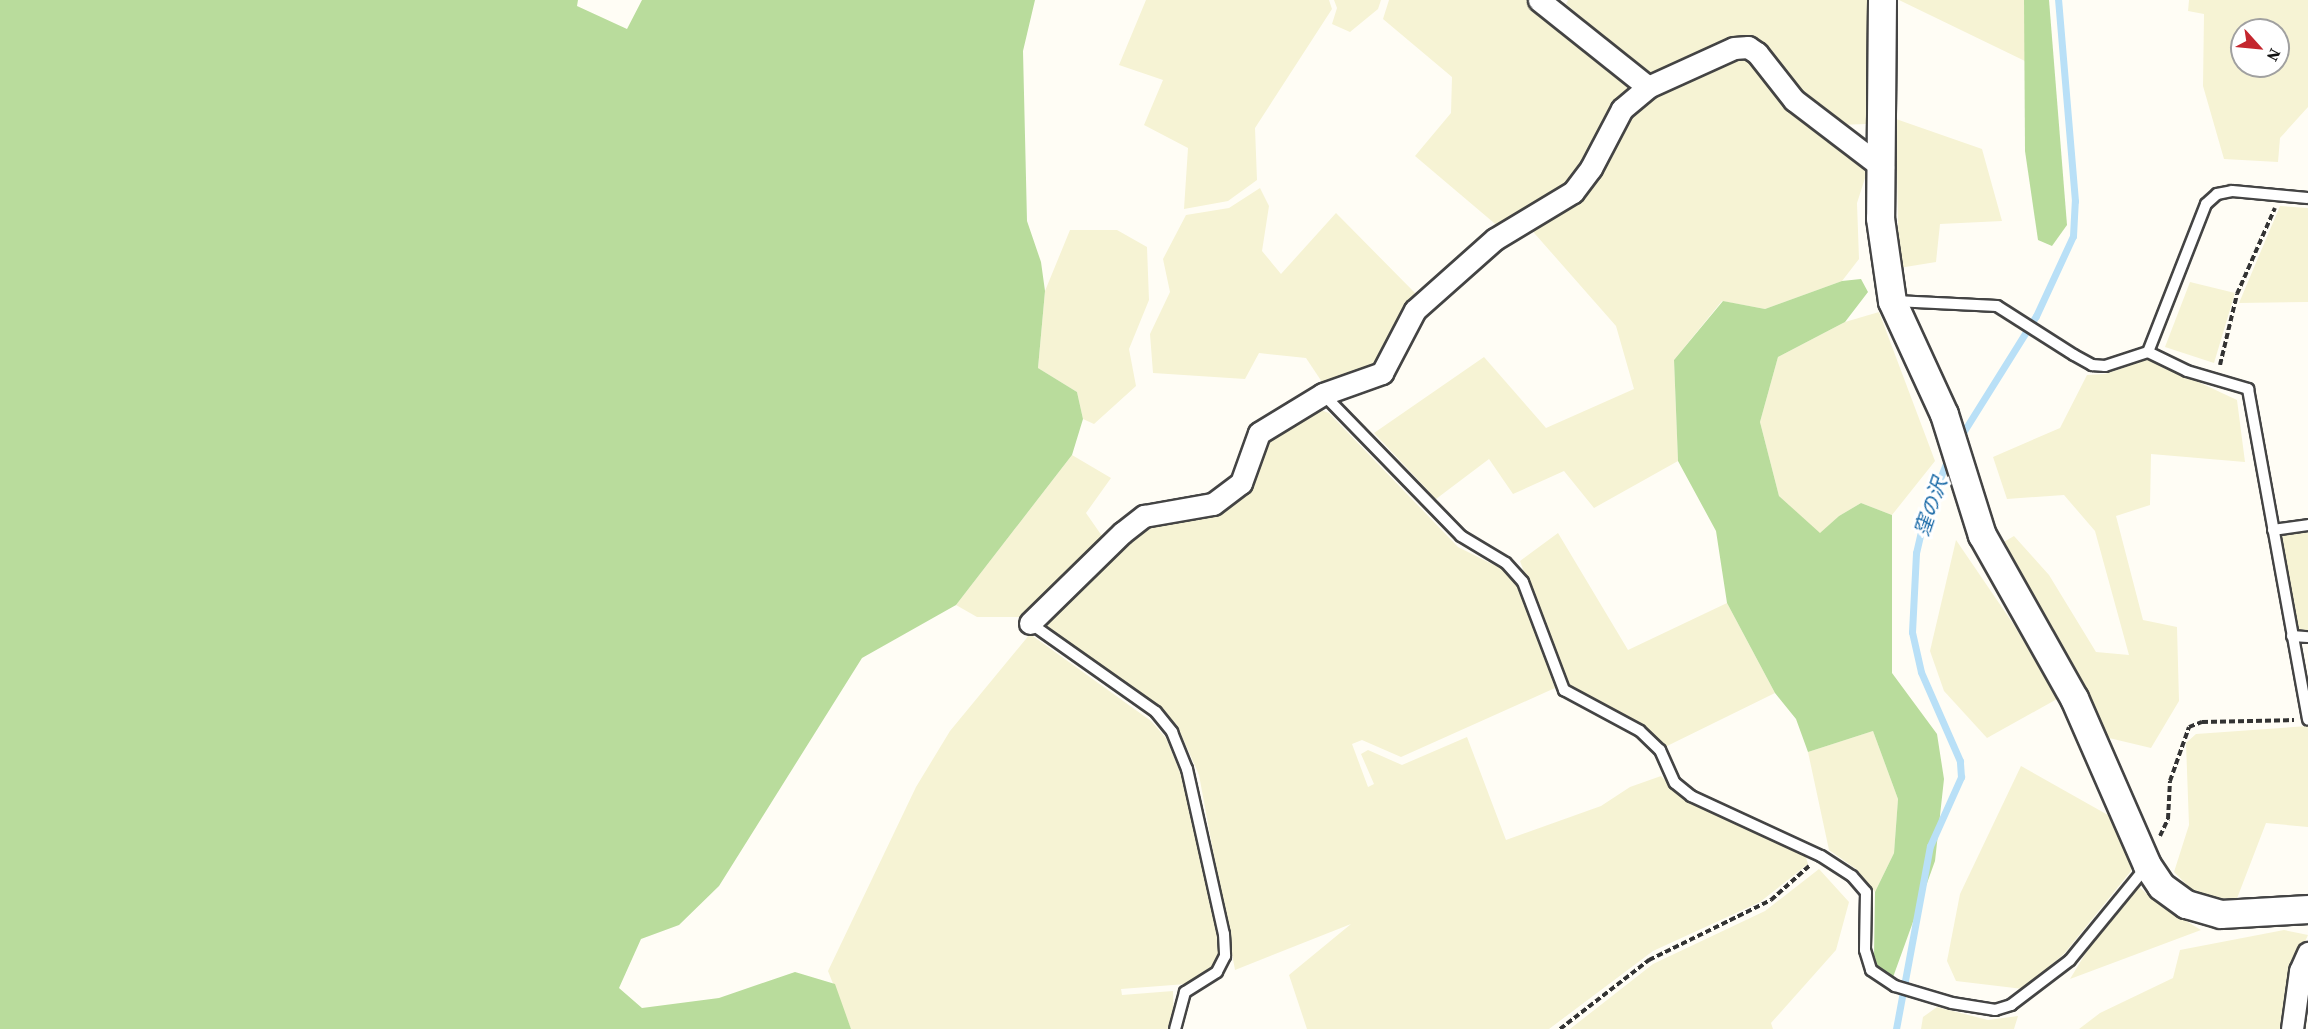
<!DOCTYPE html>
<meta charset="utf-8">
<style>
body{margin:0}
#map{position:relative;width:2308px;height:1029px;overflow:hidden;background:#fffdf5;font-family:"Source Serif 4","Noto Sans JP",serif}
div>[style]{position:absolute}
.farmland>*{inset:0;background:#f6f3d4}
.forest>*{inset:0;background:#b9dc9c}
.stream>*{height:7px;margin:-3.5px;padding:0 3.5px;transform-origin:3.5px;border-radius:3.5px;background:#b9e0f7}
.path>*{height:4px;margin-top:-2px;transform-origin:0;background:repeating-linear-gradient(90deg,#333 0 6px,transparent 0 9px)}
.roads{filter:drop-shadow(2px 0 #444) drop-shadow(-2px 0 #444) drop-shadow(0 2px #444) drop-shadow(0 -2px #444)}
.service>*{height:10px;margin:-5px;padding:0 5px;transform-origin:5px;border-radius:5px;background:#fff}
.minor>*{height:21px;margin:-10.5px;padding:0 10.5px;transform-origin:10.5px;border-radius:10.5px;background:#fff}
.tertiary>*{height:27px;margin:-13.5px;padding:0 13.5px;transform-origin:13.5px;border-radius:13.5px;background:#fff}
span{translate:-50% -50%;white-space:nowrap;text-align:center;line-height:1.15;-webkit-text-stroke:6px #fff;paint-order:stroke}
.water-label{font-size:20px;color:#1768a6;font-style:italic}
.north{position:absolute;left:2230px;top:18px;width:60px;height:60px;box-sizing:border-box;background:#fff;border:2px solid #a0a0a0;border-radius:50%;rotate:117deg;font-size:16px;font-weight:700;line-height:24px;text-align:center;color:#111}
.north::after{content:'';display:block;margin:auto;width:21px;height:27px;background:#c4262e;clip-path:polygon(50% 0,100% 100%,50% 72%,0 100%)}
</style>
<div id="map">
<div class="farmland">
<i style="clip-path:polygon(1146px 0,1329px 0,1332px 9px,1255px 128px,1257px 180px,1228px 201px,1184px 209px,1188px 148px,1144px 125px,1163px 80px,1119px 65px)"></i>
<i style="clip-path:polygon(1334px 0,1381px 0,1378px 9px,1350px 32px,1332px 24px,1337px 8px)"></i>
<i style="clip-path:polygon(1389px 0,1529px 0,1635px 84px,1569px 192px,1500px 228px,1415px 156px,1451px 113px,1452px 77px,1383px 19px)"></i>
<i style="clip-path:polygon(1568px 0,1872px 0,1866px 124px,1838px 125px,1797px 94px,1756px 41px,1652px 78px,1566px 4px)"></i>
<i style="clip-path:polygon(1899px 0,2024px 0,2027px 62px)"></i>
<i style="clip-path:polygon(evenodd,2189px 0,2308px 0,2308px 107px,2280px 138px,2278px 162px,2224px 159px,2203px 86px,2204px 14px,2188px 11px,2189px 0,2242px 30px,2278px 30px,2278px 66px,2242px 66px,2242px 30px)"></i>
<i style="clip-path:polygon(1738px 53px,1751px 59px,1788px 103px,1867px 172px,1857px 203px,1859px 259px,1842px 281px,1765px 309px,1722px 301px,1674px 360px,1678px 461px,1594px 508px,1564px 471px,1513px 494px,1489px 459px,1436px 499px,1374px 433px,1484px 357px,1546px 428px,1634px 389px,1616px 326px,1528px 226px,1581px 191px,1629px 108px)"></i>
<i style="clip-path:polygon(1896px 119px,1982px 149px,2002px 221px,1940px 224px,1936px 262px,1899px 268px)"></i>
<i style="clip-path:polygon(1260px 188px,1269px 206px,1262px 251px,1281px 274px,1336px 213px,1418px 296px,1377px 367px,1324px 385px,1306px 358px,1259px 353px,1245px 379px,1153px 373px,1150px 334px,1170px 292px,1163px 259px,1186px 215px,1229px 208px)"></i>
<i style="clip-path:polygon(2280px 206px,2308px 208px,2308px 302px,2239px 303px)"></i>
<i style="clip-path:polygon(1070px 230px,1117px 230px,1147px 247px,1149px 300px,1129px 349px,1136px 386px,1094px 424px,1083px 419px,1077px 392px,1038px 368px,1045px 291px)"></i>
<i style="clip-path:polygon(2190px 282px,2235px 293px,2214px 363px,2165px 347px)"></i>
<i style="clip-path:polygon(1879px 312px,1935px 461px,1892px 515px,1861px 503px,1839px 516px,1820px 534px,1779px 496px,1760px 422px,1778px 357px,1845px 322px)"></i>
<i style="clip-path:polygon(2149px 359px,2237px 400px,2245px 462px,2151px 454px,2150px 505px,2116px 516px,2143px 620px,2177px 627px,2179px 701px,2151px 748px,2109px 738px,2084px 686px,1997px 546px,2014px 536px,2049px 575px,2096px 652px,2129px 655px,2095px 531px,2064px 495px,2007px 499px,1993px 457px,2060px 428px,2087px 375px,2105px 374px)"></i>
<i style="clip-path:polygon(1315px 408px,1329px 413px,1458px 547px,1504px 570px,1518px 586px,1555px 688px,1401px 757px,1362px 740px,1352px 744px,1368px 787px,1374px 784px,1361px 754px,1368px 750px,1402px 765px,1467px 737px,1506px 840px,1601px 806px,1630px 787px,1661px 776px,1685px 801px,1805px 854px,1808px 864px,1760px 902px,1653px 951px,1549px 1029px,1307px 1029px,1289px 975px,1351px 924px,1235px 970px,1199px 775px,1177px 725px,1152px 702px,1039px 622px,1126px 537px,1154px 521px,1214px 511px,1263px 440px)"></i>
<i style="clip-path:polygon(1072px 455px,1111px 478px,1086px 513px,1102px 536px,1024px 617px,977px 617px,956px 605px)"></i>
<i style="clip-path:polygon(2308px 532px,2308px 631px,2296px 630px,2282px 535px)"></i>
<i style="clip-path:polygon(1558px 533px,1628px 650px,1727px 603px,1775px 693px,1665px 747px,1638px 722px,1575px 691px,1561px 673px,1520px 561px)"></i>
<i style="clip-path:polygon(1956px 540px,2014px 625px,2057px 699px,1987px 738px,1944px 691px,1930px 651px)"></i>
<i style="clip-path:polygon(1030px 634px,1151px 721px,1166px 738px,1182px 777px,1220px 944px,1219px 960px,1210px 971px,1186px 984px,1121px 989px,1122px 995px,1173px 991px,1174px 1029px,851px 1029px,828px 971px,916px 787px,950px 731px)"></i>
<i style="clip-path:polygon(2308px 726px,2308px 827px,2266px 823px,2236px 901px,2195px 893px,2174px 872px,2189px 825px,2186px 743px,2196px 734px)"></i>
<i style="clip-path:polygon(1873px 731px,1898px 799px,1894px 853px,1875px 892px,1856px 869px,1829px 850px,1808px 752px)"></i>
<i style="clip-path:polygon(2021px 766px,2115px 819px,2130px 857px,2131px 871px,2064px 954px,2023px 989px,1956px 981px,1947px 961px,1960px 894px)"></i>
<i style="clip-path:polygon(1819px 869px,1849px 902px,1836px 950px,1771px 1023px,1773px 1029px,1570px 1029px,1653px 964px,1765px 911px)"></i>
<i style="clip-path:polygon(2139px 887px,2160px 905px,2201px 930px,2070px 979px,2093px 941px)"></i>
<i style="clip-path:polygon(2284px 930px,2308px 935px,2295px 963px,2285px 1029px,2079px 1029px,2100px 1013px,2173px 978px,2180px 950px)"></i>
<i style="clip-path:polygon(1937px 1007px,1988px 1020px,2018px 1016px,2014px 1029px,1921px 1029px,1923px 1017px)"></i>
</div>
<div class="forest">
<i style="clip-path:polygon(0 0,578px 0,577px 6px,627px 29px,642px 0,1035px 0,1023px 51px,1027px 221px,1041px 262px,1045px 291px,1038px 368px,1077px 392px,1083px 419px,1072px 455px,956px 605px,862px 658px,719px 886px,679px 925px,641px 939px,619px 988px,642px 1008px,719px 998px,795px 972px,835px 984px,851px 1029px,0 1029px)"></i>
<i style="clip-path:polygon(2024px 0,2049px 0,2067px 225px,2052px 246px,2038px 240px,2025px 151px)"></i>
<i style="clip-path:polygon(1861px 279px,1868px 292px,1845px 322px,1778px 357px,1760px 422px,1779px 496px,1820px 533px,1839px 516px,1861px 503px,1892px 515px,1892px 673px,1937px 734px,1944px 779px,1935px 861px,1892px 980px,1882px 978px,1874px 956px,1875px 892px,1894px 853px,1898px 799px,1873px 731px,1808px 752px,1796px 719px,1775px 693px,1727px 603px,1716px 531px,1678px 461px,1674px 360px,1723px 301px,1765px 309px,1842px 281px)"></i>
</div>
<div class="stream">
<i style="left:1959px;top:439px;width:145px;rotate:-58deg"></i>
<i style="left:2036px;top:316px;width:88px;rotate:-65.2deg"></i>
<i style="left:2073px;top:236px;width:35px;rotate:-87deg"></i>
<i style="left:2075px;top:201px;width:202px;rotate:-94.8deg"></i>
<i style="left:1896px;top:1029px;width:186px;rotate:-79.5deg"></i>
<i style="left:1930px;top:846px;width:76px;rotate:-65.8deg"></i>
<i style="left:1961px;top:777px;width:16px;rotate:-94deg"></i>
<i style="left:1960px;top:761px;width:97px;rotate:-113.7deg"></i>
<i style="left:1921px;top:672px;width:41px;rotate:-102.7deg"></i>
<i style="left:1912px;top:632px;width:79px;rotate:-87.1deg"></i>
<i style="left:1916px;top:553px;width:35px;rotate:-77deg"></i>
<i style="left:1924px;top:519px;width:68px;rotate:-68.4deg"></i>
</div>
<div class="path">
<i style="left:2220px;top:365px;width:73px;rotate:-76.5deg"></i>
<i style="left:2237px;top:294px;width:94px;rotate:-66.2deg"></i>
<i style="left:2160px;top:836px;width:19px;rotate:-65deg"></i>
<i style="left:2168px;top:819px;width:38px;rotate:-87deg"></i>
<i style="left:2170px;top:781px;width:57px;rotate:-70.6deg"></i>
<i style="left:2189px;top:727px;width:14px;rotate:-21deg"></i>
<i style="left:2202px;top:722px;width:92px;rotate:-1.2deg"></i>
<i style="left:1560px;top:1029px;width:113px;rotate:-37.8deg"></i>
<i style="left:1649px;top:960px;width:136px;rotate:-26.2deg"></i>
<i style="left:1771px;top:900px;width:51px;rotate:-41.8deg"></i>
</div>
<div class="roads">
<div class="service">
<i style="left:1895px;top:301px;width:102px;rotate:2.8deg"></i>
<i style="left:1997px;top:306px;width:91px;rotate:32.5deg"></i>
<i style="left:2074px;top:355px;width:21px;rotate:29deg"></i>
<i style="left:2092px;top:365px;width:13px;rotate:4deg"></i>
<i style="left:2105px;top:366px;width:45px;rotate:-18deg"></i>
<i style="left:2148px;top:352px;width:159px;rotate:-68.6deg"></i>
<i style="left:2206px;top:204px;width:15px;rotate:-42deg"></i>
<i style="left:2217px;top:194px;width:15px;rotate:-11deg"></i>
<i style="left:2232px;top:191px;width:76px;rotate:5.3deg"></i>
<i style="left:2148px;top:352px;width:43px;rotate:26deg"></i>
<i style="left:2187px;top:371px;width:64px;rotate:16.4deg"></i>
<i style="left:2248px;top:389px;width:336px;rotate:79.7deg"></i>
<i style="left:1323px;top:394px;width:198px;rotate:45.8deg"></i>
<i style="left:1461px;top:536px;width:52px;rotate:31deg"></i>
<i style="left:1506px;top:563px;width:25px;rotate:48deg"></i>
<i style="left:1523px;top:582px;width:116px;rotate:69.2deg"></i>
<i style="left:1564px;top:690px;width:86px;rotate:28.3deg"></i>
<i style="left:1640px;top:731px;width:28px;rotate:44deg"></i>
<i style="left:1660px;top:750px;width:36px;rotate:66deg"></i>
<i style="left:1675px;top:783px;width:21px;rotate:39deg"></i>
<i style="left:1691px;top:796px;width:143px;rotate:24.8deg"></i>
<i style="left:1821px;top:856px;width:37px;rotate:33deg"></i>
<i style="left:1852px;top:876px;width:21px;rotate:49deg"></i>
<i style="left:1866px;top:892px;width:58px;rotate:91deg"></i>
<i style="left:1865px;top:950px;width:21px;rotate:73deg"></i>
<i style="left:1871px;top:970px;width:29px;rotate:34deg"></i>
<i style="left:1895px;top:986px;width:59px;rotate:16.6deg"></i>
<i style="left:1952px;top:1003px;width:44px;rotate:9.2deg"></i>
<i style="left:1995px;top:1010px;width:17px;rotate:-17deg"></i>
<i style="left:2011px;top:1005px;width:74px;rotate:-37.3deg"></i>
<i style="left:2070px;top:960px;width:122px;rotate:-50.7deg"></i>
<i style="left:2273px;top:530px;width:35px;rotate:-8deg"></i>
<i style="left:1030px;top:623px;width:154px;rotate:35.2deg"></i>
<i style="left:1156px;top:712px;width:26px;rotate:51deg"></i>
<i style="left:1172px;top:732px;width:40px;rotate:68deg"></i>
<i style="left:1187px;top:769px;width:169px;rotate:77.4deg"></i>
<i style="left:1224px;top:934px;width:22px;rotate:87deg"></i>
<i style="left:1225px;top:956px;width:18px;rotate:117deg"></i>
<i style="left:1217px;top:972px;width:38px;rotate:148deg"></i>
<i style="left:1185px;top:992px;width:38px;rotate:105deg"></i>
<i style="left:2292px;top:636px;width:16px;rotate:4deg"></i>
</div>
<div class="minor">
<i style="left:1539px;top:0;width:139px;rotate:38.6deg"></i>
<i style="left:1030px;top:623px;width:129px;rotate:-44.4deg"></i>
<i style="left:1122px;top:533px;width:28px;rotate:-38deg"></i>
<i style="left:1144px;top:516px;width:70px;rotate:-9.9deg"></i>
<i style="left:1213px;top:504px;width:35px;rotate:-37deg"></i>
<i style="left:1241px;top:483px;width:53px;rotate:-70.2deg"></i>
<i style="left:1259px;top:433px;width:75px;rotate:-31.4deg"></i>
<i style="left:1323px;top:394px;width:63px;rotate:-19.6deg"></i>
<i style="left:1382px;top:373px;width:71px;rotate:-62.4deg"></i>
<i style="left:1415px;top:310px;width:107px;rotate:-41.6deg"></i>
<i style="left:1495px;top:239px;width:91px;rotate:-31.1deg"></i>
<i style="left:1573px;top:192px;width:30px;rotate:-53deg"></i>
<i style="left:1591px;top:168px;width:67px;rotate:-62.3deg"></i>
<i style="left:1622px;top:109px;width:34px;rotate:-40deg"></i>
<i style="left:1648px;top:87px;width:94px;rotate:-24.4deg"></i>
<i style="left:1734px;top:48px;width:14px;rotate:-4deg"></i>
<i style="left:1748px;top:47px;width:11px;rotate:34deg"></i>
<i style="left:1757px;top:53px;width:60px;rotate:51.8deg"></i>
<i style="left:1794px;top:100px;width:112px;rotate:37.4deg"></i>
<i style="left:2292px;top:1029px;width:59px;rotate:-82.1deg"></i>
<i style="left:2300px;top:971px;width:20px;rotate:-66deg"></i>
</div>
<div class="tertiary">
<i style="left:1882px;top:0;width:218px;rotate:90.5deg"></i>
<i style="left:1880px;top:218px;width:84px;rotate:81.8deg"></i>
<i style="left:1892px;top:301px;width:124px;rotate:65.3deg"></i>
<i style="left:1944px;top:414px;width:127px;rotate:72.6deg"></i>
<i style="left:1982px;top:535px;width:187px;rotate:60.6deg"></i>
<i style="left:2074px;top:698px;width:182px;rotate:66.4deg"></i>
<i style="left:2147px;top:865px;width:25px;rotate:56deg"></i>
<i style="left:2161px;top:886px;width:31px;rotate:36deg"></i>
<i style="left:2186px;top:904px;width:36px;rotate:16deg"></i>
<i style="left:2221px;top:914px;width:87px;rotate:-3.3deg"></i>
</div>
</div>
<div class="water-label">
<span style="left:1931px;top:507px;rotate:-71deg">窪の沢</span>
</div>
<div class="north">N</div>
</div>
